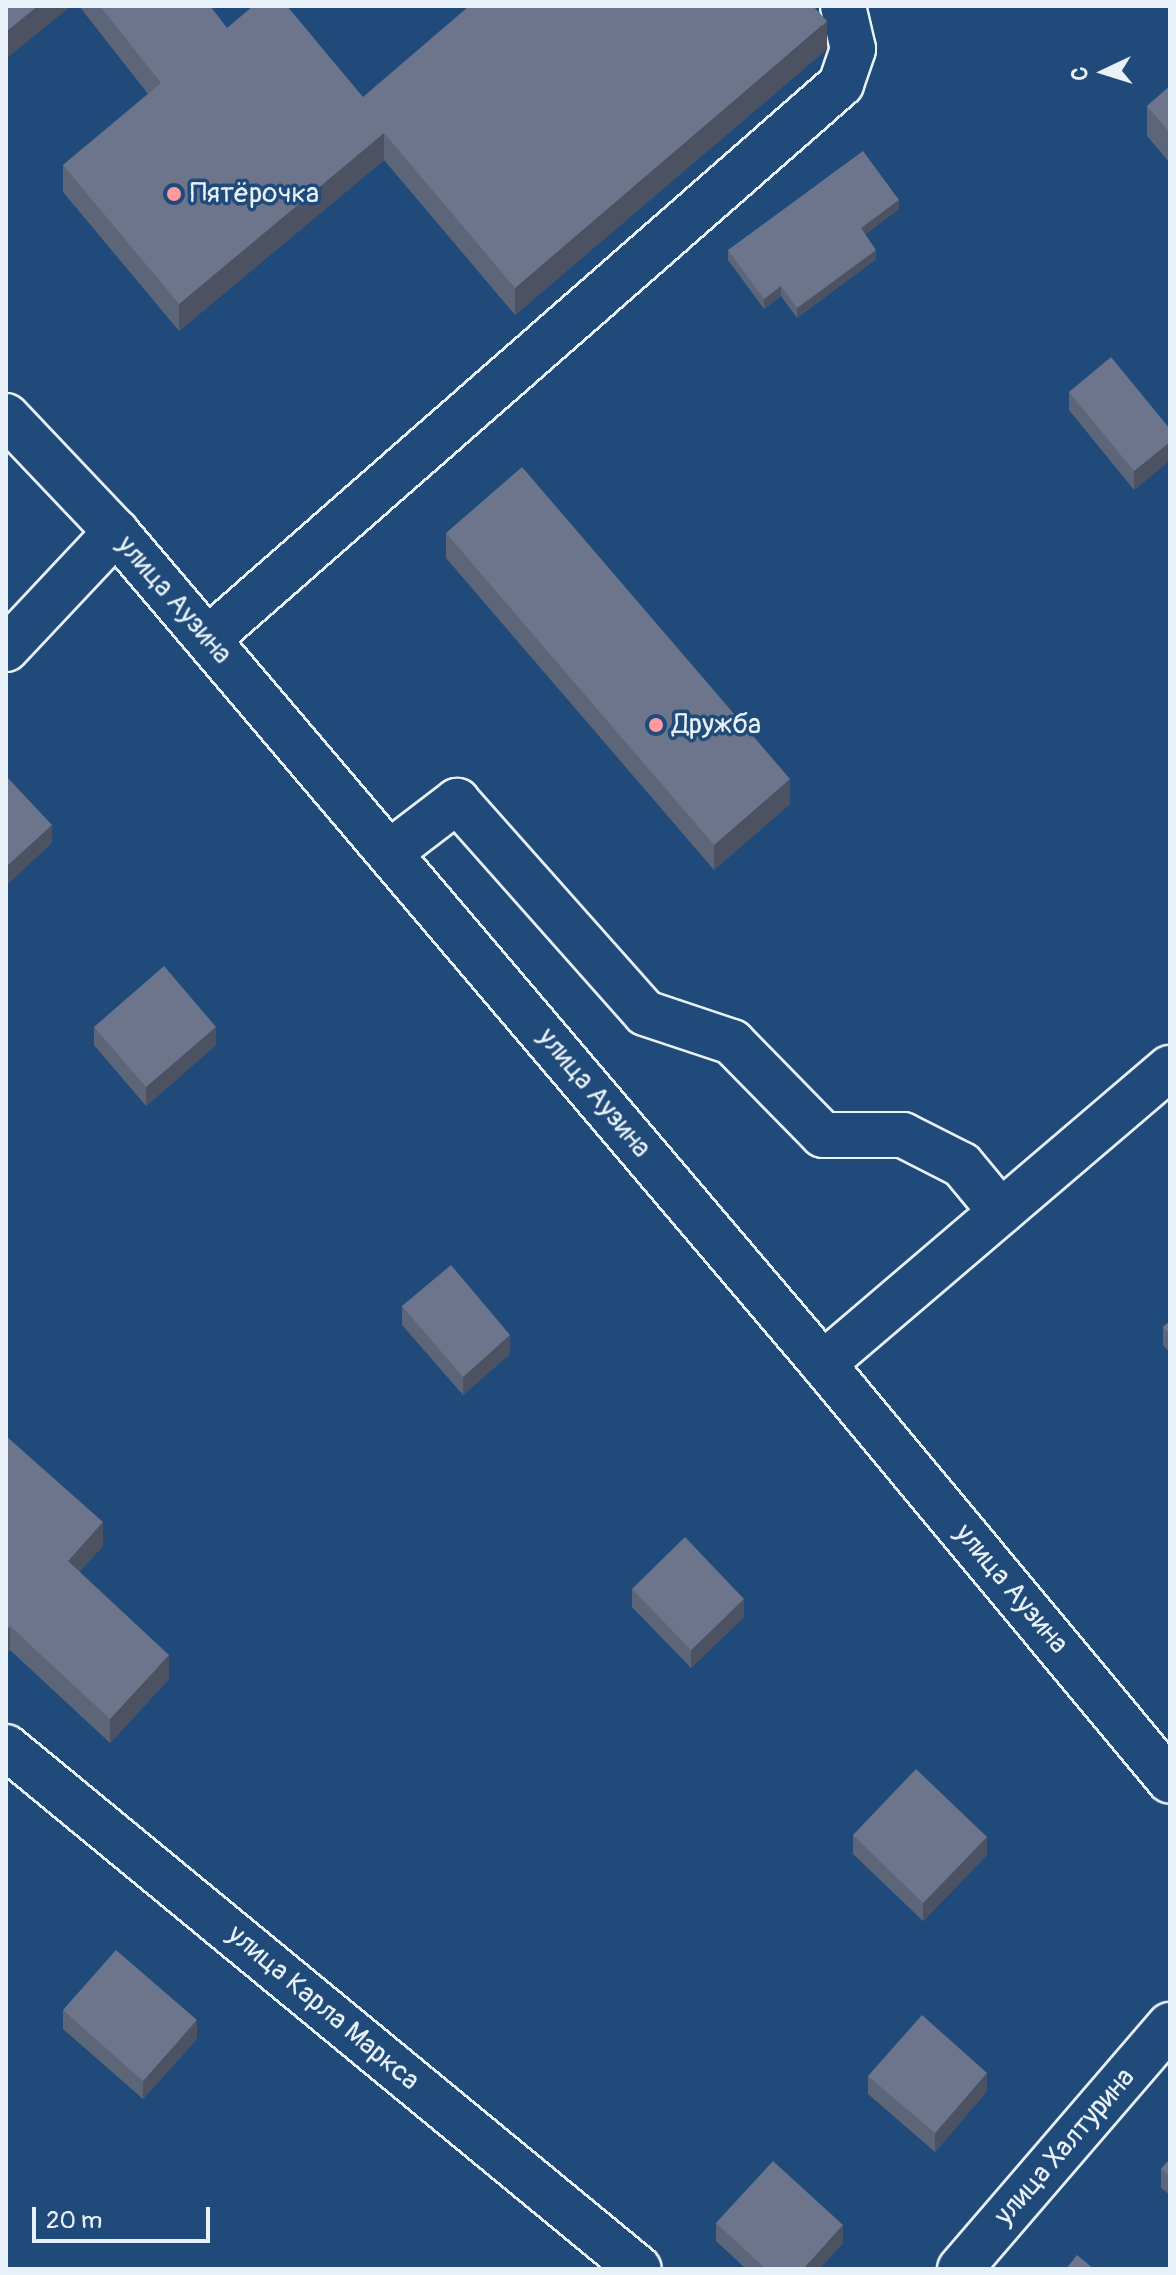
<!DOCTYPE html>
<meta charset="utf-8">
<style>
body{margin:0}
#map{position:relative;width:1176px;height:2275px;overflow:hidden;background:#1f4a7a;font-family:Pangolin,sans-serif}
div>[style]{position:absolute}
.roads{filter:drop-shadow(2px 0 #e8f1f8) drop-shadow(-2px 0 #e8f1f8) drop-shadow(0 2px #e8f1f8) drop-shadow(0 -2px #e8f1f8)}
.minor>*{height:44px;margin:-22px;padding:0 22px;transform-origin:22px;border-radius:22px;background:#1f4a7a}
.major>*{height:44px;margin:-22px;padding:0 22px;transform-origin:22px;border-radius:22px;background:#1f4a7a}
.wall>*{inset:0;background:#5d6578}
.shaded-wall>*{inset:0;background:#4c5262}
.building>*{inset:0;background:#6c758c}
.dots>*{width:22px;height:22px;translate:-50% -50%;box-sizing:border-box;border:4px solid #1f4a7a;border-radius:50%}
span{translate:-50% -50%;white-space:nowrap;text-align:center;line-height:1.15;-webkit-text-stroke:7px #1f4a7a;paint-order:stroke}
.poi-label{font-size:28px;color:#e8f1f8}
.left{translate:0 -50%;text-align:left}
.street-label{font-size:28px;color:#e8f1f8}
.frame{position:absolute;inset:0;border:8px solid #e8f1f8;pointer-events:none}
.north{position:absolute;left:1064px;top:32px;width:80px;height:80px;-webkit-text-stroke:6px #1f4a7a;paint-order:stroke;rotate:266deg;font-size:22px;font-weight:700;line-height:32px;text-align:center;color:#e8f1f8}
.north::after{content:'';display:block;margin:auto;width:28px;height:36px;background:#e8f1f8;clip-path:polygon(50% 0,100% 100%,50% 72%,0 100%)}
.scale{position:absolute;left:32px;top:2207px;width:178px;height:36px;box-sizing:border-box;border:4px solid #e8f1f8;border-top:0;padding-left:10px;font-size:24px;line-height:28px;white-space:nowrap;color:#e8f1f8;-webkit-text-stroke:6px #1f4a7a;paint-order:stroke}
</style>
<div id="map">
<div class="roads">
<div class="minor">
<i style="left:208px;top:639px;width:842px;rotate:-41.24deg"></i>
<i style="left:841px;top:84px;width:37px;rotate:-71deg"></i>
<i style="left:853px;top:49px;width:44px;rotate:-103.1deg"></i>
<i style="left:6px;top:649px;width:161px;rotate:-46.8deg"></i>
<i style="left:389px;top:853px;width:86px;rotate:-37.4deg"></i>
<i style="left:457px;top:801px;width:283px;rotate:48.4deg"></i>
<i style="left:645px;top:1013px;width:92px;rotate:18.4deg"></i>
<i style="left:732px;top:1042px;width:130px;rotate:45.6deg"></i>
<i style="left:823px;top:1135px;width:80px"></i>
<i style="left:903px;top:1135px;width:66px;rotate:27deg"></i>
<i style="left:962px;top:1165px;width:61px;rotate:50.3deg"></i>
<i style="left:823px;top:1364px;width:542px;rotate:50.23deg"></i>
<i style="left:6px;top:1747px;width:820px;rotate:39.51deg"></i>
<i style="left:960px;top:2269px;width:322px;rotate:-49.3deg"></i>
</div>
<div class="major">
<i style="left:6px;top:416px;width:160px;rotate:46.5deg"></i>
<i style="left:116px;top:532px;width:1092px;rotate:49.64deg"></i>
<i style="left:823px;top:1364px;width:456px;rotate:-40.5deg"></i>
</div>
</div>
<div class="wall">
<i style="clip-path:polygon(79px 6px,210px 6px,227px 28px,363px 97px,827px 49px,515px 315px,384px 160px,179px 331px,63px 192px,63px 165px,148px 94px)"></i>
<i style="clip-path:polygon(1170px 86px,1170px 163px,1147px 136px,1147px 106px)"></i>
<i style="clip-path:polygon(899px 209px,865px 234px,876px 259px,797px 318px,781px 296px,764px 309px,728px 260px,728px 250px)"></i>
<i style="clip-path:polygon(1069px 392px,1170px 429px,1170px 460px,1134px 490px,1069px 410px)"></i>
<i style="clip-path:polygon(446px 533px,790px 804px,714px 870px,446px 558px)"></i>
<i style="clip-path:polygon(94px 1027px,216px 1045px,146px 1106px,94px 1045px)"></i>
<i style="clip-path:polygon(402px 1306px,510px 1354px,463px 1395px,402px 1325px)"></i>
<i style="clip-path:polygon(1170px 1321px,1170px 1353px,1163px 1345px,1163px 1327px)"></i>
<i style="clip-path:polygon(6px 1436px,103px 1546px,79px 1572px,169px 1679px,110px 1743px,10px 1650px)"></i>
<i style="clip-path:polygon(632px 1589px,744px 1617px,691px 1668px,632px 1607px)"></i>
<i style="clip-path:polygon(853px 1835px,987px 1855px,923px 1921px,853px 1854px)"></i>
<i style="clip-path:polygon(63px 2010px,197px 2039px,143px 2099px,63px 2029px)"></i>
<i style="clip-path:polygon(868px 2076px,987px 2091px,935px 2152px,868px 2094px)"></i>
<i style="clip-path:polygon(1170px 2159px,1170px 2195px,1161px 2188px,1161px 2169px)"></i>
<i style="clip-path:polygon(716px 2223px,843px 2243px,819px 2269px,746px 2269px,716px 2241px)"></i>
</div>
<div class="shaded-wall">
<i style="clip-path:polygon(38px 6px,71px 6px,6px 59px,6px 32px)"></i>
<i style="clip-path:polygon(827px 21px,827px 49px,515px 315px,515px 288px)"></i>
<i style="clip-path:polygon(384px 133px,384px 160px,179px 331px,179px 304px)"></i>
<i style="clip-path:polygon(899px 200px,899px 209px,861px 238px,861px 228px)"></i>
<i style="clip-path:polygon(876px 250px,876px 259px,797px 318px,797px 308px)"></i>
<i style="clip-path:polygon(781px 286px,781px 296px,764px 309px,764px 299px)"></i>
<i style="clip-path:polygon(1170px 442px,1170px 460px,1134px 490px,1134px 471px)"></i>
<i style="clip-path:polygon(790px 779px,790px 804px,714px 870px,714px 845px)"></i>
<i style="clip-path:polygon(52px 825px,52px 843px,6px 886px,6px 867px)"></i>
<i style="clip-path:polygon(216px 1027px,216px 1045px,146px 1106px,146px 1087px)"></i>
<i style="clip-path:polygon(510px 1335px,510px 1354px,463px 1395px,463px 1377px)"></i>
<i style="clip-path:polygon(103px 1522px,103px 1546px,68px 1585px,68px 1561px)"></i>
<i style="clip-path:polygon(744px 1599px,744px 1617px,691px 1668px,691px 1650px)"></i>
<i style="clip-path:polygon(10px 1626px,10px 1650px,6px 1654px,6px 1631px)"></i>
<i style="clip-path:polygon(169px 1655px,169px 1679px,110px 1743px,110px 1719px)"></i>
<i style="clip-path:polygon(987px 1837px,987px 1855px,923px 1921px,923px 1903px)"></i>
<i style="clip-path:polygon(197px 2020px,197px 2039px,143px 2099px,143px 2081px)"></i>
<i style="clip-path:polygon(987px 2073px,987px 2091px,935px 2152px,935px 2133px)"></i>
<i style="clip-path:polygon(843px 2225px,843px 2243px,819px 2269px,803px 2269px)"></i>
</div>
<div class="building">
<i style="clip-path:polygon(6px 6px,38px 6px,6px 32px)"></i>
<i style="clip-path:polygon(100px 6px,210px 6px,227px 28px,253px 6px,287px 6px,363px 97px,469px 6px,813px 6px,827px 21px,515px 288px,384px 133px,179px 304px,63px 165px,161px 83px)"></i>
<i style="clip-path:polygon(1170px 86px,1170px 133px,1147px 106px)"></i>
<i style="clip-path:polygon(863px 151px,899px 200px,861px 228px,876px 250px,797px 308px,781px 286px,764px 299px,728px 250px)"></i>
<i style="clip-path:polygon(1111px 357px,1170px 429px,1170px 442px,1134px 471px,1069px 392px)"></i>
<i style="clip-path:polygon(522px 467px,790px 779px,714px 845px,446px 533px)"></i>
<i style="clip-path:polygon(6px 776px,52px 825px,6px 867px)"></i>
<i style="clip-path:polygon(164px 966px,216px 1027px,146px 1087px,94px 1027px)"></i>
<i style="clip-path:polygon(451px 1265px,510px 1335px,463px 1377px,402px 1306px)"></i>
<i style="clip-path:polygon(1170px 1321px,1170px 1335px,1163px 1327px)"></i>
<i style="clip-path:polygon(6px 1436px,103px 1522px,68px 1561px,169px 1655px,110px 1719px,10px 1626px,6px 1631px)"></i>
<i style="clip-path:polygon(685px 1537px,744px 1599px,691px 1650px,632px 1589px)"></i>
<i style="clip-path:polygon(916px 1769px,987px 1837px,923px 1903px,853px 1835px)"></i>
<i style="clip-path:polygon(116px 1950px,197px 2020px,143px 2081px,63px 2010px)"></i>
<i style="clip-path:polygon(922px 2015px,987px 2073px,935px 2133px,868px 2076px)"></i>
<i style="clip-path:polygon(1170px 2159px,1170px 2176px,1161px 2169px)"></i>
<i style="clip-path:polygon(773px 2161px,843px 2225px,803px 2269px,766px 2269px,716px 2223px)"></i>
<i style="clip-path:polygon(1077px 2255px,1094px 2269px,1066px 2269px)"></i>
</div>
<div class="dots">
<i style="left:174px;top:194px;background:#ff9aa2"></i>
<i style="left:656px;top:725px;background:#ff9aa2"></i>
</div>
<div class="poi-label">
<span class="left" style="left:190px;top:194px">Пятёрочка</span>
<span class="left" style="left:672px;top:725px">Дружба</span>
</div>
<div class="street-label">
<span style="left:174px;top:600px;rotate:49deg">улица Аузина</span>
<span style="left:594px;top:1093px;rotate:50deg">улица Аузина</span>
<span style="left:1011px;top:1589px;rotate:50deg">улица Аузина</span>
<span style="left:323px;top:2008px;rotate:40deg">улица Карла Маркса</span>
<span style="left:1065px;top:2147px;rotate:-49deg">улица Халтурина</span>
</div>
<div class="frame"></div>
<div class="north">С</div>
<div class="scale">20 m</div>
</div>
